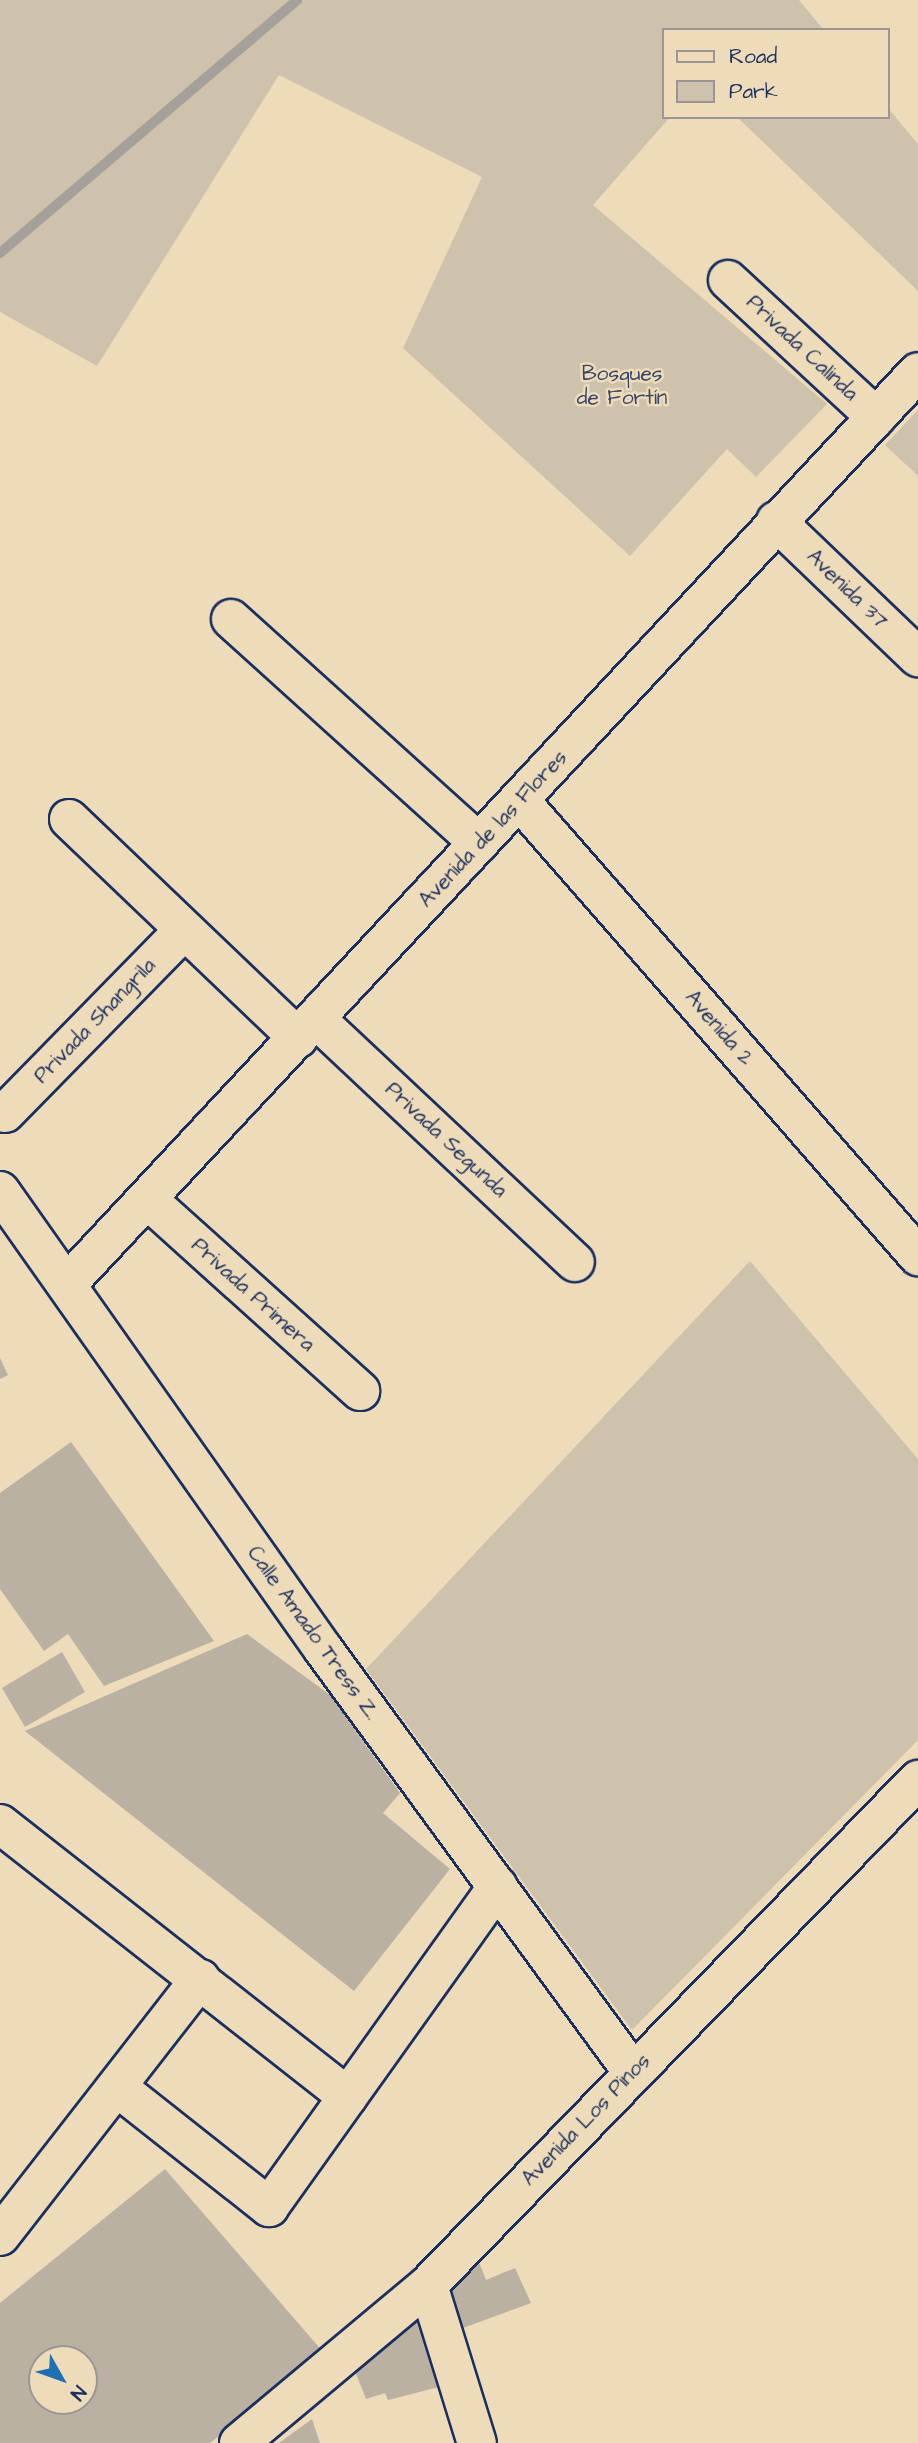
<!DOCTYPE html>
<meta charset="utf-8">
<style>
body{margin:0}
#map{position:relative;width:918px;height:2443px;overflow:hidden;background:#eedbb9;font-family:"Architects Daughter",sans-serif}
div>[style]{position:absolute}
.green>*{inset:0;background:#cfc2ac}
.stream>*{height:10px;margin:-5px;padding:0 5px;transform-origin:5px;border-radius:5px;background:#a6a09a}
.building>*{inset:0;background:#bab1a3}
.roads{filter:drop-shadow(2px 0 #1b2f5e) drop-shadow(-2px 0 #1b2f5e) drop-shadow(0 2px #1b2f5e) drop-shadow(0 -2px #1b2f5e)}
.minor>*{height:38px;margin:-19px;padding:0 19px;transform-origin:19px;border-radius:19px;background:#eedbb9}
span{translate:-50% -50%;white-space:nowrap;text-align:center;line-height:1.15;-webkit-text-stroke:5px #eedbb9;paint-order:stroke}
.street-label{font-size:21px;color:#1b2f5e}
.park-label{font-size:21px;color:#36456a}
.legend{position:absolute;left:662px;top:28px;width:228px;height:91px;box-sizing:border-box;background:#eedbb9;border:2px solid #9a9695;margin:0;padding:9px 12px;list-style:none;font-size:21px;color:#1b2f5e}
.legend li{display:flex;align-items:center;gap:14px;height:35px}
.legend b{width:35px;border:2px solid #9a9695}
.north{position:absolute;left:28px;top:2345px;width:70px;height:70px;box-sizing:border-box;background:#eedbb9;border:2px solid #9a9695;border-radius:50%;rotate:130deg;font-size:19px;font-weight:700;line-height:28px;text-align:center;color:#1b2f5e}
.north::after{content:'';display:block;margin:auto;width:24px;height:32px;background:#1f6fb2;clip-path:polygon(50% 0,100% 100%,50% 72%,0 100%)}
</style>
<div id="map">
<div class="green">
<i style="clip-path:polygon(0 0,799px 0,824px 30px,664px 30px,664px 117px,670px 117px,593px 205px,827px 404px,756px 477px,727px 449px,630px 556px,403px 348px,482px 177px,279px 75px,97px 366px,0 312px)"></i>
<i style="clip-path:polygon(888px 108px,918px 144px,918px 291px,737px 117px,888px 117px)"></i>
<i style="clip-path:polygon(918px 410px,918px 476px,885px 445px)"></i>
<i style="clip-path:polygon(750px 1261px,918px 1459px,918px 1740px,632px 2030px,366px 1669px)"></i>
</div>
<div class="stream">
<i style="left:0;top:253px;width:390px;rotate:-40.4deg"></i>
</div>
<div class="building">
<i style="clip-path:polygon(0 1358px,8px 1375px,0 1379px)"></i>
<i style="clip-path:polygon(71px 1442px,214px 1641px,104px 1686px,68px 1634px,44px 1651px,0 1589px,0 1493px)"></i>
<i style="clip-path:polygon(247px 1634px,330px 1695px,400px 1793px,383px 1813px,450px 1869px,354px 1991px,25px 1731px)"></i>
<i style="clip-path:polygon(62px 1652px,85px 1692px,25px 1727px,2px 1688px)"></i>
<i style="clip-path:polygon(evenodd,165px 2169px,324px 2353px,210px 2443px,0 2443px,0 2303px,165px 2169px,42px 2359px,84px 2359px,84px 2401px,42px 2401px,42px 2359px)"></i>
<i style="clip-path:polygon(477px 2257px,486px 2280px,515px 2268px,531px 2303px,463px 2328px,449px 2287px)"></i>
<i style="clip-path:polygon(419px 2318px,439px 2387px,388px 2400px,385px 2393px,366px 2399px,355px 2371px)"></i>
<i style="clip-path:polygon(312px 2419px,320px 2443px,279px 2443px)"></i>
</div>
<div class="roads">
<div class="minor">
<i style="left:728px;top:280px;width:202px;rotate:42.8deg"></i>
<i style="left:776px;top:521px;width:197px;rotate:43.8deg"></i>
<i style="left:231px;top:619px;width:334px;rotate:42.1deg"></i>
<i style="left:520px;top:801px;width:605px;rotate:48.82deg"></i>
<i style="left:69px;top:819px;width:317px;rotate:43.7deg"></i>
<i style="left:316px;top:1019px;width:355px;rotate:43.2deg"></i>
<i style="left:5px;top:1113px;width:256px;rotate:-45.6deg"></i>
<i style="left:0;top:1191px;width:560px;rotate:54.81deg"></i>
<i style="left:323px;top:1649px;width:523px;rotate:53.79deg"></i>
<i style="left:147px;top:1199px;width:287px;rotate:42deg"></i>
<i style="left:67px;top:1284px;width:1247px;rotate:-46.98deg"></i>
<i style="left:0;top:1824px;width:442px;rotate:38.1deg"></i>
<i style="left:117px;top:2087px;width:194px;rotate:38.3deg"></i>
<i style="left:269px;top:2207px;width:394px;rotate:-54.5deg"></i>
<i style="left:0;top:2236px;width:326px;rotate:-52.1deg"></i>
<i style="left:428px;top:2285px;width:165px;rotate:72.8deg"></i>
<i style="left:239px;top:2443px;width:246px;rotate:-39.9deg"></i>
<i style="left:428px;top:2285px;width:704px;rotate:-45.86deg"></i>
</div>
</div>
<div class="street-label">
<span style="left:802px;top:348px;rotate:43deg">Privada Calinda</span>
<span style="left:847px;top:589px;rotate:44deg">Avenida 37</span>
<span style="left:493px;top:829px;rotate:-47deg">Avenida de las Flores</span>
<span style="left:95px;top:1021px;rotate:-46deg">Privada Shangrila</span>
<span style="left:719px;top:1028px;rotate:49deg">Avenida 2</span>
<span style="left:446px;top:1140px;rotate:43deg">Privada Segunda</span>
<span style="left:253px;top:1295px;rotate:42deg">Privada Primera</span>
<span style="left:313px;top:1633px;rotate:54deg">Calle Amado Tress Z.</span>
<span style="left:586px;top:2120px;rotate:-46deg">Avenida Los Pinos</span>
</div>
<div class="park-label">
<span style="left:622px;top:386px">Bosques<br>de Fortín</span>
</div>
<ul class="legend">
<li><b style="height:9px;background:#eedbb9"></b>Road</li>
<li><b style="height:19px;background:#cfc2ac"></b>Park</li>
</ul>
<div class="north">N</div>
</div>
